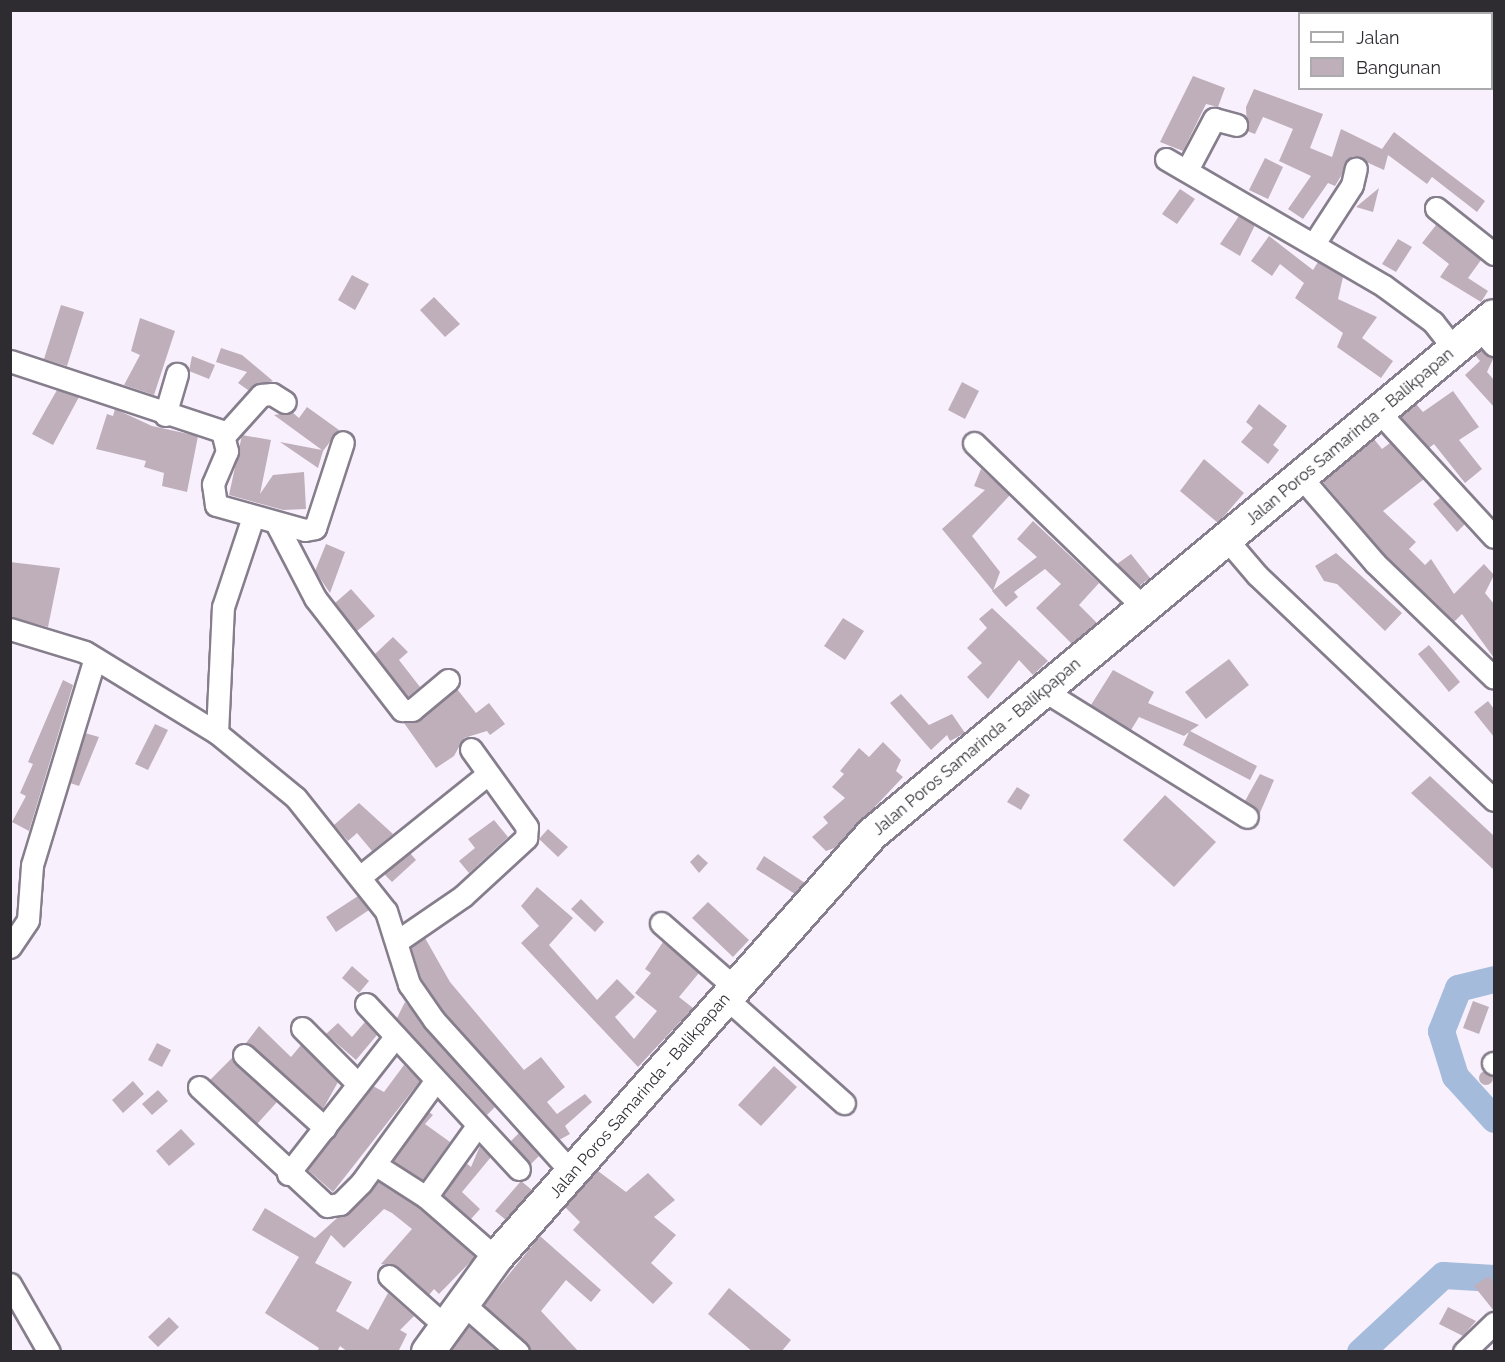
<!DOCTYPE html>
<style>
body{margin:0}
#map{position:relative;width:1505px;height:1362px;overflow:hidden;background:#f8f1fd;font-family:Raleway,sans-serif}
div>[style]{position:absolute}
.river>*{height:27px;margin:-13.5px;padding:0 13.5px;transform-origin:13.5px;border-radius:13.5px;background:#a5bbdb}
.building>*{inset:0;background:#bfafba}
.round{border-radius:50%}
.roads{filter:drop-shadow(2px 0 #867e8c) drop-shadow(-2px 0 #867e8c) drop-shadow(0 2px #867e8c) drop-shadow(0 -2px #867e8c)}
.minor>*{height:21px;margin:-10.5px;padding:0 10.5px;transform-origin:10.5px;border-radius:10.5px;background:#fff}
.highway>*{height:32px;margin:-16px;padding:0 16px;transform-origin:16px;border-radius:16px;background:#fff}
span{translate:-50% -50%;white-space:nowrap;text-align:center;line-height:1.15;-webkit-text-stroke:4.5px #fff;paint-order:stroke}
.street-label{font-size:16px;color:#2e2b31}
.frame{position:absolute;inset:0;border:12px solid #2e2b31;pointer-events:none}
.legend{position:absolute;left:1298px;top:12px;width:195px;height:78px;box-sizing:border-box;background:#fff;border:2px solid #abaaad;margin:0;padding:8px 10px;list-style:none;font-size:18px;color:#2e2b31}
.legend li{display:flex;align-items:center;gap:12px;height:30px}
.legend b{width:30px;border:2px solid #abaaad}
</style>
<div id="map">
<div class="river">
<i style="left:1494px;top:979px;width:37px;rotate:166deg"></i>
<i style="left:1458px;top:988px;width:46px;rotate:111.6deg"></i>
<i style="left:1441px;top:1031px;width:47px;rotate:72.7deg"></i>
<i style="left:1455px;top:1076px;width:58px;rotate:47.8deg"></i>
<i style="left:1360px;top:1352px;width:113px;rotate:-42.9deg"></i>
<i style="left:1443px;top:1275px;width:51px;rotate:3.4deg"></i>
</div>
<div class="building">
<i style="clip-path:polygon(1193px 76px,1225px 88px,1218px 107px,1206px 104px,1183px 151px,1160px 142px)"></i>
<i style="clip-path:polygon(1254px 89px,1323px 114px,1310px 148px,1332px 157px,1341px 129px,1382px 149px,1394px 132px,1485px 201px,1477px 212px,1432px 177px,1427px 184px,1388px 155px,1384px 170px,1353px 156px,1335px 186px,1328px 183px,1303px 219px,1288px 209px,1311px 176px,1279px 161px,1293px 129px,1263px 117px,1255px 134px,1247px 131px,1246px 107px)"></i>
<i style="clip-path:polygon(1265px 158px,1283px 167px,1268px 199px,1249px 190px)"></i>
<i style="clip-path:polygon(1379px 188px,1373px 212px,1356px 207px)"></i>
<i style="clip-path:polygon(1180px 189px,1195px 199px,1177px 224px,1162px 214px)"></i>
<i style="clip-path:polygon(1239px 216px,1255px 225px,1240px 256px,1220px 244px)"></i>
<i style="clip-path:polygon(1436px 225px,1481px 260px,1468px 278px,1488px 291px,1481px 302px,1440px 277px,1449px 264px,1422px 243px)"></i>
<i style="clip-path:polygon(1269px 236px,1313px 270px,1318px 262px,1343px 277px,1338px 299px,1377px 317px,1362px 338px,1393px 361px,1381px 378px,1337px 347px,1343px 333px,1295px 298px,1304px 283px,1280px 264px,1272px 276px,1251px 261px)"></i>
<i style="clip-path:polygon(1398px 239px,1412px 247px,1396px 272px,1382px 264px)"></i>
<i style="clip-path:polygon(352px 275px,369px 284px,355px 310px,338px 300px)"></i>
<i style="clip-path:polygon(434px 297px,460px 324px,445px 337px,420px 310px)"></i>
<i style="clip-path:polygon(61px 305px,84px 312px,67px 366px,44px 359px)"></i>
<i style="clip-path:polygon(140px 318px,175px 331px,154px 395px,124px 385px,140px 355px,131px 351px)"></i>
<i style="clip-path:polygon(221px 348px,242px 355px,273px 381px,248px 390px,238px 383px,247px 372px,216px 362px)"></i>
<i style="clip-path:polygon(1481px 350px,1494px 357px,1487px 372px,1494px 380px,1494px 407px,1465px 375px,1480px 361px,1475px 355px)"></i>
<i style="clip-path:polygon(192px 356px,215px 365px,209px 379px,189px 371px)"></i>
<i style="clip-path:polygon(962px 382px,979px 391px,965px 419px,948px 410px)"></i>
<i style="clip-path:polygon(57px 390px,79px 397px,53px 445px,32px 434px)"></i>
<i style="clip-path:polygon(1453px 391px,1479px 427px,1459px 440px,1482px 469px,1465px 483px,1434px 444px,1429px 448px,1401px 417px,1416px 404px,1423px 412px)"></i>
<i style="clip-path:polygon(1259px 404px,1287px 426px,1273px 445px,1279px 450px,1268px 464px,1241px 442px,1253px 428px,1246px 422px)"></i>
<i style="clip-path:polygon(307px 407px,339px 430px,323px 451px,318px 468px,280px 442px,322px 450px,274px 415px,292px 412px,299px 418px)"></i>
<i style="clip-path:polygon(115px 409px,152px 426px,198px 436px,187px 492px,162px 486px,164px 473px,144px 467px,146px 461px,96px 449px,107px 414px,113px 416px)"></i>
<i style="clip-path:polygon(242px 435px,271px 440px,260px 494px,273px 475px,304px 472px,306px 509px,283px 510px,229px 495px)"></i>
<i style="clip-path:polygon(1374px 439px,1382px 449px,1390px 443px,1424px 479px,1383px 511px,1416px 542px,1409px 549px,1425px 565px,1431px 559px,1454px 594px,1484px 564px,1494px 575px,1485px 593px,1494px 604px,1494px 658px,1462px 614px,1454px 622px,1384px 554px,1323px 482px)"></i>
<i style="clip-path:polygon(1204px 459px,1244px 493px,1218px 523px,1180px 491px)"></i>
<i style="clip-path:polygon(981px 469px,1010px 495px,972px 536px,1000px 572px,993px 591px,942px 529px,985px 490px,974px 486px)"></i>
<i style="clip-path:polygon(1440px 498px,1465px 524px,1457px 532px,1433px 504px)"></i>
<i style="clip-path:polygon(1033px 521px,1099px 583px,1079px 605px,1097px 623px,1072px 644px,1036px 608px,1061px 584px,1045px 569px,1014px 592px,1018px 597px,1006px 607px,992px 591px,1037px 557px,1017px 539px)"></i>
<i style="clip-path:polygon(326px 544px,345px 552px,330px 593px,315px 571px)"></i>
<i style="clip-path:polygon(1336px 553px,1402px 613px,1385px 631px,1337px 584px,1324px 581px,1315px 566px)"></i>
<i style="clip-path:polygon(1131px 554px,1150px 578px,1139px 586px,1117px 564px)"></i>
<i style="clip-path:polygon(10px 562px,60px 568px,48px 627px,10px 617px)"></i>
<i style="clip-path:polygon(351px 589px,375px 616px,357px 631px,335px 603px)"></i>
<i style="clip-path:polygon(992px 608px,1048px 661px,1033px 675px,1019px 660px,988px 699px,967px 677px,982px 663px,967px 648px,987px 628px,979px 619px)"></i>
<i style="clip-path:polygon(843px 618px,864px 631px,845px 660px,824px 646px)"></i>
<i style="clip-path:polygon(393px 637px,408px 652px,399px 660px,420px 687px,408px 697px,375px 654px)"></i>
<i style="clip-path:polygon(1429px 645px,1460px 682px,1449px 692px,1418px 654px)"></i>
<i style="clip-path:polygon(1229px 659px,1249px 685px,1206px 719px,1185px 692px)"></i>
<i style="clip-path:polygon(1113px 670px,1154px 692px,1148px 703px,1199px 725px,1190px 731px,1257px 766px,1250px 780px,1183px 745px,1189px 732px,1184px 736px,1139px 717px,1131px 730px,1091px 705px)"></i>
<i style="clip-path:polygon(63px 680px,73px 685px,29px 831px,12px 822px,26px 796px,20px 793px,33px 764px,28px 762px)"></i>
<i style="clip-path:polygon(457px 689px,476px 713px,489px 703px,505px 724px,490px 735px,487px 731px,464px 738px,454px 756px,436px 768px,404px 723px,420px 720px)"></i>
<i style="clip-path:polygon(901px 694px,929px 725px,952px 714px,965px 733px,950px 741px,947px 735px,931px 750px,890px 703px)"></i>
<i style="clip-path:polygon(1488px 701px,1494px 709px,1494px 737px,1474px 712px)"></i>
<i style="clip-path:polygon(155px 724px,168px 730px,148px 770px,135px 764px)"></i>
<i style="clip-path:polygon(85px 733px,99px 737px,79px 786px,70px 783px)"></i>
<i style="clip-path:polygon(883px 742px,901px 760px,896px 771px,903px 777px,837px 847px,826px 851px,812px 837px,828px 823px,823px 817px,845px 798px,832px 787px,844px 774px,840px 771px,859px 748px,869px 757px)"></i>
<i style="clip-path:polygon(1260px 774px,1274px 780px,1259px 815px,1245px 801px)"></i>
<i style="clip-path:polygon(1430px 776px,1494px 836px,1494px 870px,1411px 793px)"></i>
<i style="clip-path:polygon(1017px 787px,1030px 795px,1021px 810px,1007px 802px)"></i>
<i style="clip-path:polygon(1165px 795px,1216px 842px,1174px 887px,1123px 840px)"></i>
<i style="clip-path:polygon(359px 803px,393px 834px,372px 851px,357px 833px,348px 841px,334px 825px)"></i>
<i style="clip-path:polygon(494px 820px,508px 837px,469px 873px,459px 861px,475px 848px,468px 839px)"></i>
<i style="clip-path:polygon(548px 829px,568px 847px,558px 857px,539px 839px)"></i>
<i style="clip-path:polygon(410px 853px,416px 860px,392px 882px,384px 874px)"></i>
<i style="clip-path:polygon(698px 854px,708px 863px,699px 873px,690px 862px)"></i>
<i style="clip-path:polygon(764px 856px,805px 883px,795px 894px,756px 869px)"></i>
<i style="clip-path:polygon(537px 887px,573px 918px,549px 945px,591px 993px,597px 1000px,617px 979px,635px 997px,615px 1017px,634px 1039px,657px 1011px,635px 993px,651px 973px,645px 969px,663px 942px,699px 973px,679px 997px,693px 1008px,638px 1067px,521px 943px,539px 926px,521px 906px)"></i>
<i style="clip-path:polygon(358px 896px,369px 910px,336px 932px,326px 917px)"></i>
<i style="clip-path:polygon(581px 899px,604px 922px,595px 932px,571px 909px)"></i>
<i style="clip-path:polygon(708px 902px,749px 940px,733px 957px,692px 918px)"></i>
<i style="clip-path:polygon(425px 938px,450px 982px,524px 1070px,541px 1057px,565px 1087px,547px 1102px,557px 1114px,585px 1094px,592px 1102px,565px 1126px,570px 1134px,559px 1140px,444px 1012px,421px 978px,411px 947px)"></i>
<i style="clip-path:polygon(352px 966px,369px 981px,359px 993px,342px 978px)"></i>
<i style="clip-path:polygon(1473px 1001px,1489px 1007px,1479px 1034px,1463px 1028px)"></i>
<i style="clip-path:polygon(405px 1002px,495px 1107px,487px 1115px,397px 1018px)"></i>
<i style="clip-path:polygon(365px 1022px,377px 1035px,356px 1060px,326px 1034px,338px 1023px,352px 1037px)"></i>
<i style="clip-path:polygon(259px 1026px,291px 1057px,301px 1045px,338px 1082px,323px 1109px,246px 1043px)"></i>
<i style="clip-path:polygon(157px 1043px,171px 1050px,162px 1067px,148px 1060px)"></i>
<i style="clip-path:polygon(232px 1058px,277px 1102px,257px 1124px,210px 1080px)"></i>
<i style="clip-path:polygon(404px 1065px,420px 1081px,333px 1192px,308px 1170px,373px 1086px,384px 1092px)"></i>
<i style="clip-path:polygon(774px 1066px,797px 1087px,761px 1126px,738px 1105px)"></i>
<i class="round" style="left:1479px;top:1071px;width:14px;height:14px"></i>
<i style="clip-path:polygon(133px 1081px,144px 1094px,123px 1113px,112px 1100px)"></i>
<i style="clip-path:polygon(158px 1090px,168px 1101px,152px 1115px,142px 1104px)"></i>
<i style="clip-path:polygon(429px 1112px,433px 1115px,425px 1124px,450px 1142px,423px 1180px,393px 1161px)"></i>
<i style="clip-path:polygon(181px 1129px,195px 1144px,169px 1166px,156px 1151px)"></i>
<i style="clip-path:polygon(519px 1133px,539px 1156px,531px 1164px,511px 1141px)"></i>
<i style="clip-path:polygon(480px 1146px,491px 1157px,462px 1192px,480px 1209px,471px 1219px,443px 1195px,466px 1163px,471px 1167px)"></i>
<i style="clip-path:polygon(598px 1171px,626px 1192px,648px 1173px,675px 1200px,654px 1217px,676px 1235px,651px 1263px,673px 1283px,653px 1304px,573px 1230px,580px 1222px,565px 1207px)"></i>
<i style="clip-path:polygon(378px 1181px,418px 1207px,475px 1257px,439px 1294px,434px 1289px,429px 1295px,397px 1266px,381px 1264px,412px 1229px,392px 1213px,384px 1209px,344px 1248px,331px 1235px,315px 1263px,352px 1282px,336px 1311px,368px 1330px,388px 1293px,414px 1316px,400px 1330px,407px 1334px,398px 1352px,348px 1352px,340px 1346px,337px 1352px,317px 1352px,319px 1348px,265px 1313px,299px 1257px,252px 1230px,265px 1208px,315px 1238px)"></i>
<i style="clip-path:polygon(521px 1181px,532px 1190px,506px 1220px,495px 1211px)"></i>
<i style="clip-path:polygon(540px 1236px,601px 1290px,591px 1302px,566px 1280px,541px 1311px,579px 1352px,530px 1352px,484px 1305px)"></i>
<i style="clip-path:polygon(1489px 1276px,1494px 1284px,1494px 1311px,1474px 1286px)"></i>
<i style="clip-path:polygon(729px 1288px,791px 1340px,781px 1352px,753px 1352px,708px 1314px)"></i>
<i style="clip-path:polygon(1448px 1307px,1476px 1321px,1463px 1336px,1439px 1324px)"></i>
<i style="clip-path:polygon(169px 1317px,179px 1327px,158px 1347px,148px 1337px)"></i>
<i style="clip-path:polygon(469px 1326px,498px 1352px,451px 1352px)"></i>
</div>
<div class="roads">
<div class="minor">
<i style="left:1166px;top:159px;width:252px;rotate:30.2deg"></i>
<i style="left:1384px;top:286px;width:61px;rotate:36.3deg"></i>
<i style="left:1433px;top:322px;width:34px;rotate:52deg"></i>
<i style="left:1187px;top:170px;width:58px;rotate:-62.1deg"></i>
<i style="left:1214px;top:119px;width:23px;rotate:15deg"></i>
<i style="left:1436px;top:208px;width:74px;rotate:38.4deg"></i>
<i style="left:1315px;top:242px;width:68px;rotate:-57deg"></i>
<i style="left:1352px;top:185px;width:17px;rotate:-77deg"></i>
<i style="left:1479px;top:328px;width:23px;rotate:49deg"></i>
<i style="left:10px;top:361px;width:223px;rotate:18.3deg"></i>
<i style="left:222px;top:431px;width:21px;rotate:76deg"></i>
<i style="left:227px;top:451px;width:36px;rotate:113deg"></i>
<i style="left:213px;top:484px;width:21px;rotate:82deg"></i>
<i style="left:216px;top:505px;width:92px;rotate:15.7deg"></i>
<i style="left:305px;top:530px;width:10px;rotate:-11deg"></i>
<i style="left:315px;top:528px;width:90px;rotate:-72deg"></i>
<i style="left:1378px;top:411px;width:171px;rotate:47.4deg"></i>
<i style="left:165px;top:415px;width:43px;rotate:-73.7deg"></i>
<i style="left:225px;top:435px;width:54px;rotate:-48deg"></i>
<i style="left:261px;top:395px;width:11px;rotate:-5deg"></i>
<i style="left:272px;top:394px;width:15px;rotate:32deg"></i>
<i style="left:974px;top:443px;width:235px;rotate:44.1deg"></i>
<i style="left:1300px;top:476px;width:115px;rotate:49.2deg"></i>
<i style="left:1375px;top:563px;width:165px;rotate:44deg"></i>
<i style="left:276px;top:523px;width:85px;rotate:62.5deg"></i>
<i style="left:315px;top:598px;width:142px;rotate:52.2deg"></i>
<i style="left:402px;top:710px;width:10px"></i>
<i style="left:412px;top:710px;width:47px;rotate:-39.8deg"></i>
<i style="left:1228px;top:541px;width:45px;rotate:49.5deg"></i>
<i style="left:1257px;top:575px;width:327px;rotate:43.5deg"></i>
<i style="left:10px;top:629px;width:78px;rotate:17deg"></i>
<i style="left:85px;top:652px;width:155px;rotate:31.5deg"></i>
<i style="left:217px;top:733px;width:102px;rotate:39.4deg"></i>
<i style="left:296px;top:798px;width:144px;rotate:51.5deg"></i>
<i style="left:386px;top:911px;width:77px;rotate:72.5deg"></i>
<i style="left:409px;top:984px;width:44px;rotate:55.2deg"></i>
<i style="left:434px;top:1020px;width:207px;rotate:47.9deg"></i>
<i style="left:1043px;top:690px;width:240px;rotate:31.9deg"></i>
<i style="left:217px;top:733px;width:126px;rotate:-87.3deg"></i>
<i style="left:223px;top:607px;width:95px;rotate:-71.6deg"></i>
<i style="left:361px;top:876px;width:163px;rotate:-38.8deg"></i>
<i style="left:661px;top:923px;width:97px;rotate:41.2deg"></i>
<i style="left:399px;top:940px;width:78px;rotate:-34.5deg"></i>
<i style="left:463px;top:896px;width:86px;rotate:-42.6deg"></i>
<i style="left:526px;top:838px;width:11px;rotate:-85deg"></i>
<i style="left:527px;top:827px;width:96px;rotate:-125.7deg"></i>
<i style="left:10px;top:947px;width:32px;rotate:-56deg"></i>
<i style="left:28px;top:920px;width:55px;rotate:-85.8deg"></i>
<i style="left:32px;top:865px;width:216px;rotate:-73.1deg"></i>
<i style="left:726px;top:998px;width:158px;rotate:41.7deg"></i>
<i style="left:366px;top:1004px;width:225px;rotate:47.2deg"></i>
<i style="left:302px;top:1028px;width:79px;rotate:45deg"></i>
<i style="left:244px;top:1055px;width:109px;rotate:42deg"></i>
<i style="left:1493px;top:1063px;width:1px;rotate:45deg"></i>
<i style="left:199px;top:1087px;width:175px;rotate:42.9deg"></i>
<i style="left:327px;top:1206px;width:13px;rotate:-9deg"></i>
<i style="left:340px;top:1204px;width:30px;rotate:-45deg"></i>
<i style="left:361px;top:1183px;width:124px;rotate:-53.9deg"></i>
<i style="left:376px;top:1165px;width:59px;rotate:32.6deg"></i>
<i style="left:426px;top:1197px;width:93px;rotate:41.1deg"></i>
<i style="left:288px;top:1174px;width:174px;rotate:-52deg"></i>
<i style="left:426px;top:1197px;width:87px;rotate:-54.3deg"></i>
<i style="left:389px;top:1276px;width:74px;rotate:41.7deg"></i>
<i style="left:10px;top:1284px;width:78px;rotate:60.2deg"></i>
<i style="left:461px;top:1302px;width:76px;rotate:41.3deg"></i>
<i style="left:1464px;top:1352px;width:42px;rotate:-44deg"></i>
</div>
<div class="highway">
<i style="left:428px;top:1352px;width:116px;rotate:-54.1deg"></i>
<i style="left:496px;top:1258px;width:567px;rotate:-48.43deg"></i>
<i style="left:872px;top:834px;width:809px;rotate:-39.79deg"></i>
</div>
</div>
<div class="street-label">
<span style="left:1350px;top:437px;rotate:-40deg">Jalan Poros Samarinda - Balikpapan</span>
<span style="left:977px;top:747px;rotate:-40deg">Jalan Poros Samarinda - Balikpapan</span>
<span style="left:640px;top:1096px;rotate:-49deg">Jalan Poros Samarinda - Balikpapan</span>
</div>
<div class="frame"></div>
<ul class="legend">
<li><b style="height:8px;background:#fff"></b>Jalan</li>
<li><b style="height:16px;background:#bfafba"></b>Bangunan</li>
</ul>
</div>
